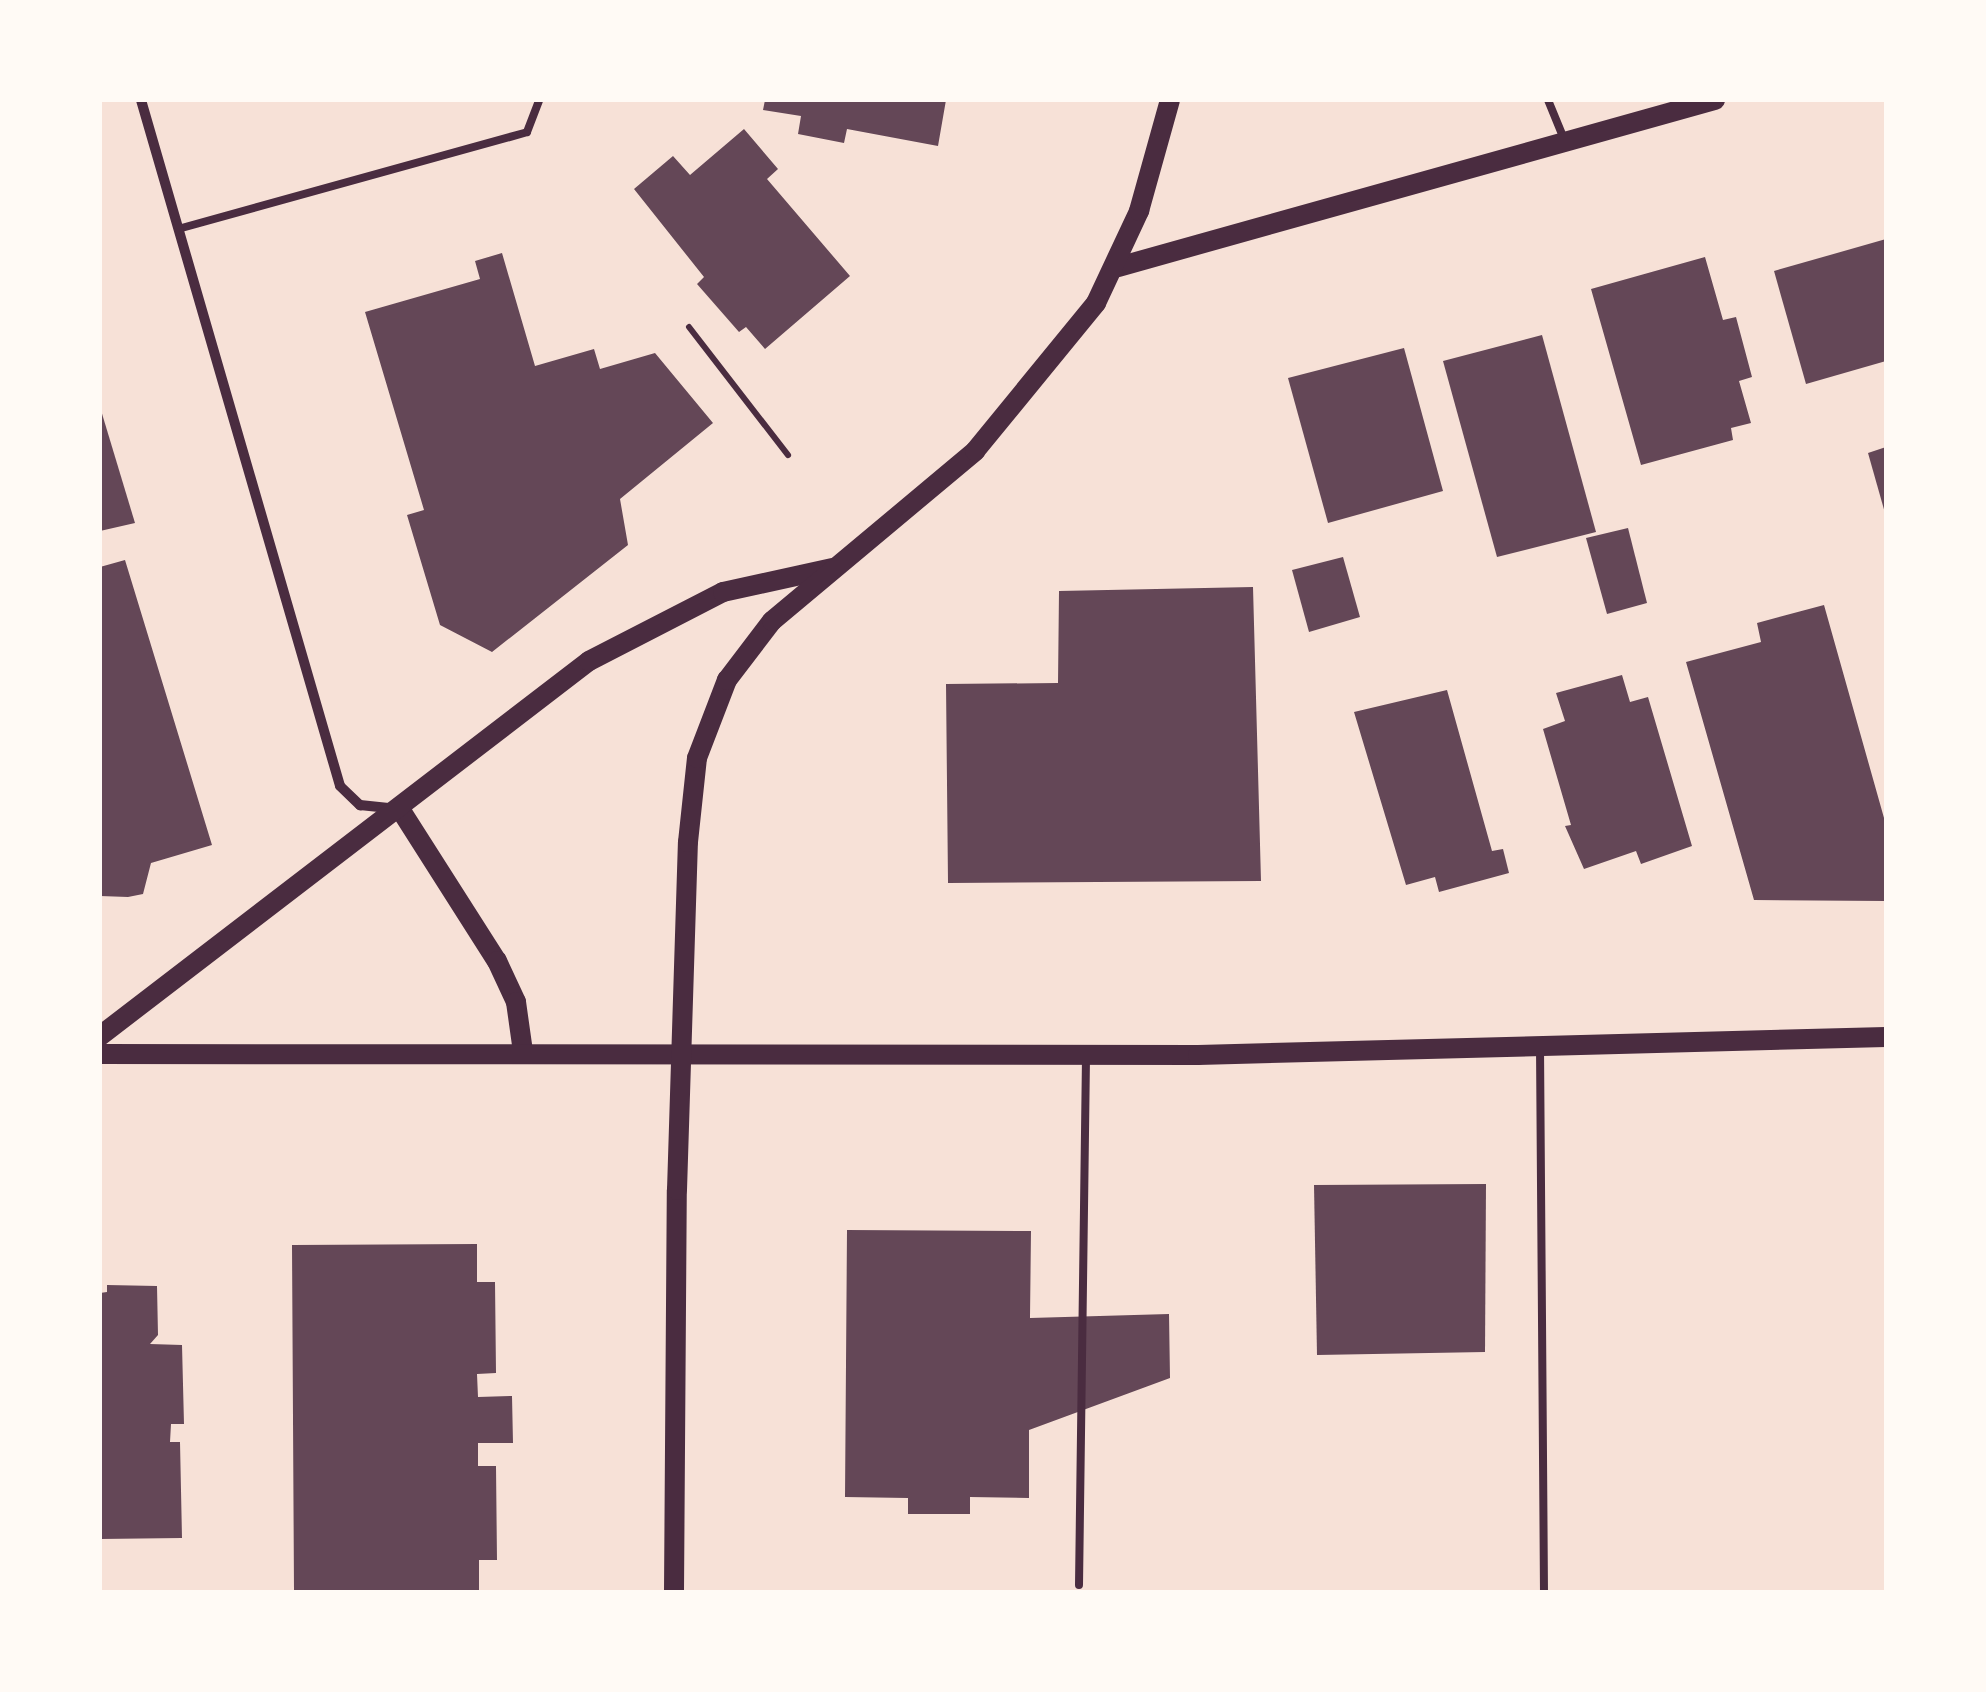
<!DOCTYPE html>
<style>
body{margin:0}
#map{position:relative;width:1986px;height:1692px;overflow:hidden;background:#f7e1d7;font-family:Manrope,sans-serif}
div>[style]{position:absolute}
.building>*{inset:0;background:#644757}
.path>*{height:6px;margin:-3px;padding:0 3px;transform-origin:3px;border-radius:3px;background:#4a2c40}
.service>*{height:8px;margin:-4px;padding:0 4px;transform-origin:4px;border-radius:4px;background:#4a2c40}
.minor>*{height:10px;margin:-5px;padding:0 5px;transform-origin:5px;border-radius:5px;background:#4a2c40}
.secondary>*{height:20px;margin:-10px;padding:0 10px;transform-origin:10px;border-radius:10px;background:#4a2c40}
span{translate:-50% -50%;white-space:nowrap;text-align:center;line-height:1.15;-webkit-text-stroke:10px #fffaf5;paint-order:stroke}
.frame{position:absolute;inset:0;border:102px solid #fffaf5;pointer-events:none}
</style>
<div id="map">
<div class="building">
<i style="clip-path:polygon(765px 100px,946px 100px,938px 146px,847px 129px,844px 143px,798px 134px,801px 116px,763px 110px)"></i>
<i style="clip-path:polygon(744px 129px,778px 169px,767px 179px,850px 276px,765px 349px,746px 327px,739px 332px,697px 284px,704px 277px,634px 189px,673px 156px,690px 175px)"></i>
<i style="clip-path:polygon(1886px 239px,1886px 361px,1806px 384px,1774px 271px)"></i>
<i style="clip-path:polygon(502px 253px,535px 366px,594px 349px,600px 369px,655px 353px,713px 423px,620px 499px,628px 545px,492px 652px,440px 625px,407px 515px,424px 510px,365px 312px,480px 279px,475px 261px)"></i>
<i style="clip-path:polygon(1705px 257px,1723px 320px,1736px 317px,1752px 377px,1739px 381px,1751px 423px,1731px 428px,1733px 440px,1641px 465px,1591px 289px)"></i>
<i style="clip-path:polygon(1542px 335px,1596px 532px,1497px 557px,1443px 361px)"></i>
<i style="clip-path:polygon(1404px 348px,1443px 491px,1328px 523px,1288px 378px)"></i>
<i style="clip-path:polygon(100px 407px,135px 523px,100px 531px)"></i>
<i style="clip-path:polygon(1886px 447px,1886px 513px,1885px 513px,1868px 453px)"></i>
<i style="clip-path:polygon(1628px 528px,1647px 603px,1607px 614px,1586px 538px)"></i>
<i style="clip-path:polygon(1343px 557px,1360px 617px,1309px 632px,1292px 570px)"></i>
<i style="clip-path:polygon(125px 560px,212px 845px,151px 863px,143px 894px,128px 897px,100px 896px,100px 567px)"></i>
<i style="clip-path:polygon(1253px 587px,1261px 881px,948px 883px,946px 684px,1058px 683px,1059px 591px)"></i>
<i style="clip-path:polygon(1824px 605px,1886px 825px,1886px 901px,1754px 900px,1686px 662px,1761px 642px,1757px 623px)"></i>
<i style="clip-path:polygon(1622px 675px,1630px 702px,1648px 697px,1692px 846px,1641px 864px,1636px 851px,1584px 869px,1565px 826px,1571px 825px,1543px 729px,1565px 721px,1556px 693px)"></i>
<i style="clip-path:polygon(1447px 690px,1492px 851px,1503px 849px,1509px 873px,1439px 892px,1435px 877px,1406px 885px,1354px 712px)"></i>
<i style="clip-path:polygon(1486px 1184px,1485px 1352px,1317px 1355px,1314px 1185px)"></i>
<i style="clip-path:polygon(847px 1230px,1031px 1231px,1030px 1318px,1169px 1314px,1170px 1378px,1029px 1430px,1029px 1498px,970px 1497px,970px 1514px,908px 1514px,908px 1498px,845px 1497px)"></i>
<i style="clip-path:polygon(477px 1244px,477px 1282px,495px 1282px,496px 1373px,477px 1374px,478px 1397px,512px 1396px,513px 1443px,478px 1443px,478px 1466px,496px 1466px,497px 1560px,479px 1560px,479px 1592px,294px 1592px,292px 1245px)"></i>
<i style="clip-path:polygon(107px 1285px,157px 1286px,158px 1335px,150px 1344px,182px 1345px,184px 1424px,171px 1424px,170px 1442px,180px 1442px,182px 1538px,100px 1539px,100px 1293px,107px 1292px)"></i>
</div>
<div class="path">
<i style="left:689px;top:327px;width:162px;rotate:52.3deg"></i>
</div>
<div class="service">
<i style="left:1548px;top:100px;width:42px;rotate:67.7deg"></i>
<i style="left:178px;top:229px;width:362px;rotate:-15.5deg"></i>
<i style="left:527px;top:132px;width:34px;rotate:-69deg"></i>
<i style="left:1540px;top:1047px;width:545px;rotate:89.58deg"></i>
<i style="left:1079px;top:1585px;width:530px;rotate:-89.24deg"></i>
</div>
<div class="minor">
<i style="left:141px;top:100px;width:714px;rotate:73.82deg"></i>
<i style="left:340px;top:786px;width:28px;rotate:44deg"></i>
<i style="left:360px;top:805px;width:31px;rotate:6deg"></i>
</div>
<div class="secondary">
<i style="left:1118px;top:267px;width:620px;rotate:-15.63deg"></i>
<i style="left:400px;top:809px;width:180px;rotate:57.5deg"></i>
<i style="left:497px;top:961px;width:45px;rotate:65.1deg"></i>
<i style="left:516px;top:1002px;width:50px;rotate:82deg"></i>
<i style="left:100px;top:1036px;width:616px;rotate:-37.48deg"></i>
<i style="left:589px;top:661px;width:151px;rotate:-27.2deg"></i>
<i style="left:723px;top:592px;width:112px;rotate:-12.4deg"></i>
<i style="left:100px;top:1054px;width:1098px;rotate:0.05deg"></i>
<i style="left:1198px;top:1055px;width:688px;rotate:-1.5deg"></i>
<i style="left:674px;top:1592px;width:402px;rotate:-89.6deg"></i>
<i style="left:677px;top:1190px;width:348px;rotate:-88.2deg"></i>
<i style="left:688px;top:842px;width:84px;rotate:-83.9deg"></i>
<i style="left:697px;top:758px;width:84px;rotate:-69deg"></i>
<i style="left:727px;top:680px;width:74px;rotate:-52.7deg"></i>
<i style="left:772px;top:621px;width:265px;rotate:-39.9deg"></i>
<i style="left:975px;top:451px;width:191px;rotate:-50.7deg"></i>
<i style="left:1096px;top:303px;width:102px;rotate:-64.9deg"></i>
<i style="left:1139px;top:211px;width:115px;rotate:-74.4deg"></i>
</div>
<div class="frame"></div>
</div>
